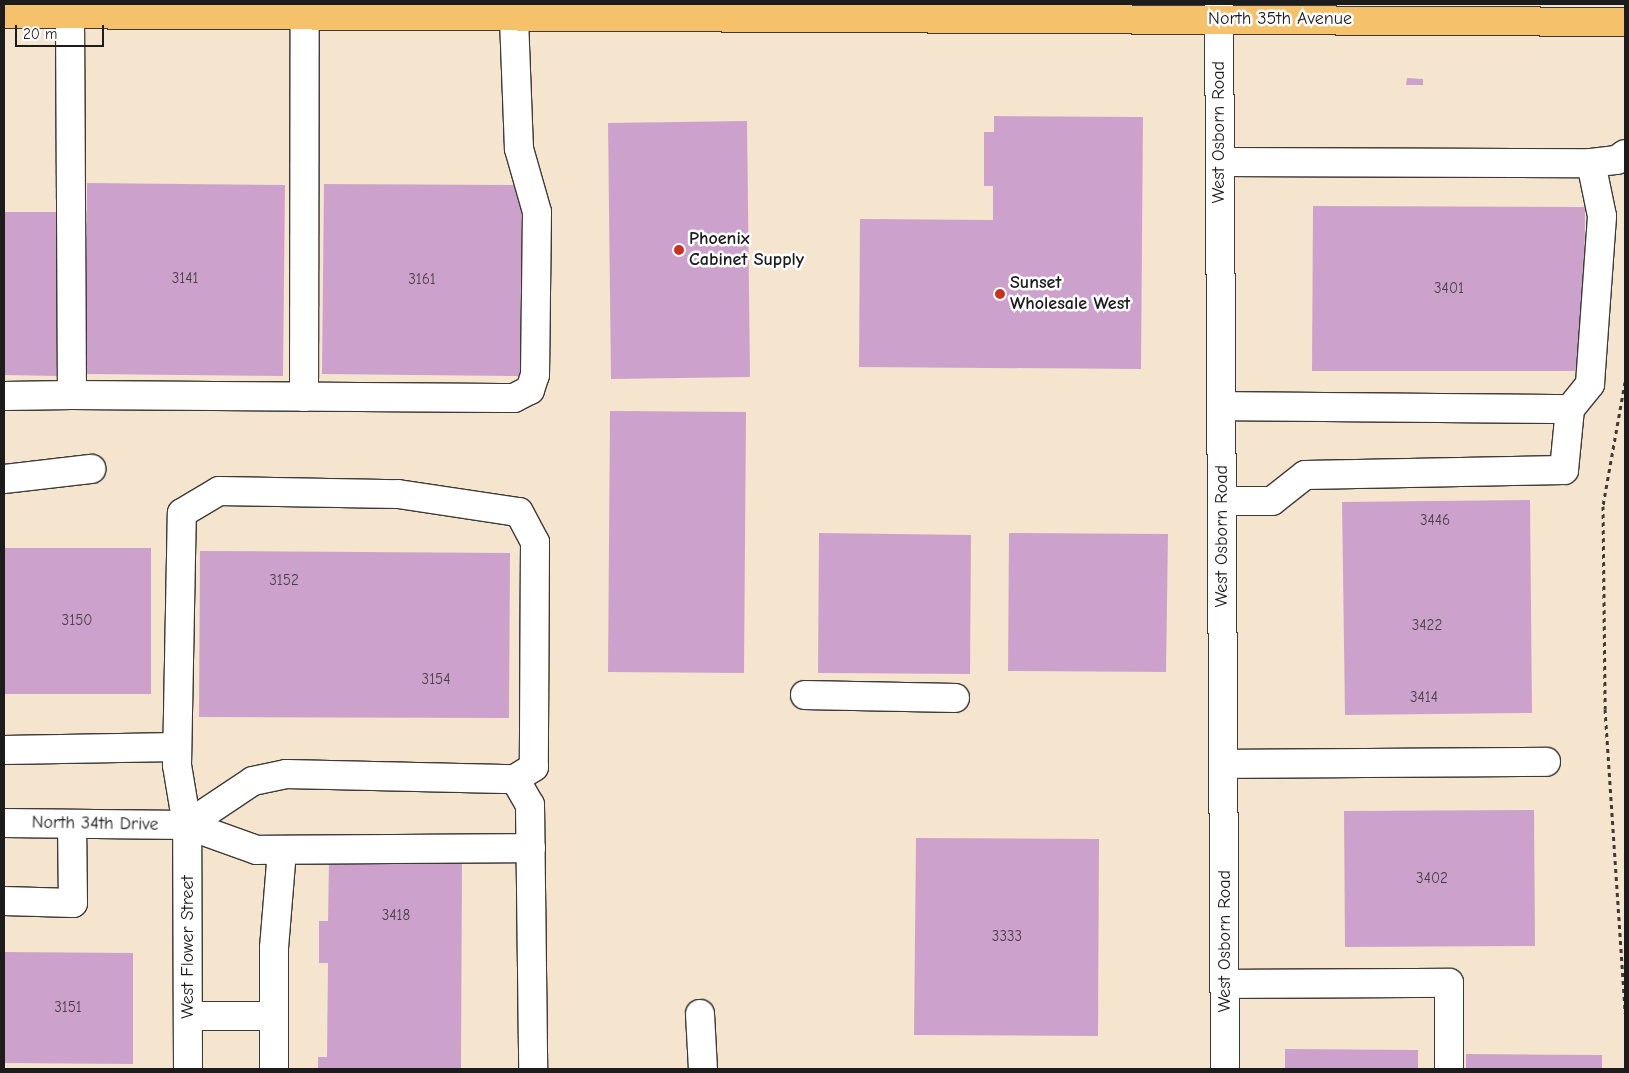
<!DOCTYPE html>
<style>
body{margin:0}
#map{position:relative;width:1629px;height:1073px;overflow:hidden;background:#f5e5ce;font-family:"Comic Neue",sans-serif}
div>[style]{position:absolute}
.building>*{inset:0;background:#cca2cc}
.path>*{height:3px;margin-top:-1.5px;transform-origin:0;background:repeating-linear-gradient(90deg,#3d3a37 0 4px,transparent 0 8px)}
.roads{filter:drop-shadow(1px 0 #3d3a37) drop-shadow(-1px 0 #3d3a37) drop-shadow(0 1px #3d3a37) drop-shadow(0 -1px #3d3a37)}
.minor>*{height:28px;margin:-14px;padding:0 14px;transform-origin:14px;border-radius:14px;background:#fff}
.major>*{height:28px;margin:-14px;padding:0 14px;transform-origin:14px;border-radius:14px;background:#f5c16b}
.dots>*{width:14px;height:14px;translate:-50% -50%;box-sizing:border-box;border:2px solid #fff;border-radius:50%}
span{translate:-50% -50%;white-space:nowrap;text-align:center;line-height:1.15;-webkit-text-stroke:5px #fff;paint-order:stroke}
.number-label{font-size:15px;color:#483e48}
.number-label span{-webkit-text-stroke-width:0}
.street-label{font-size:18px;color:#1c1c1c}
.poi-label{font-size:18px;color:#1c1c1c;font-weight:700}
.left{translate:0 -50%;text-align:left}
.frame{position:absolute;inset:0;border:5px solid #1c1c1c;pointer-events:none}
.scale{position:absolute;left:15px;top:25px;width:89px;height:22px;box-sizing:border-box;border:2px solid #1c1c1c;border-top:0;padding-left:6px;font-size:15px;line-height:18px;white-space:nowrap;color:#1c1c1c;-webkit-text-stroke:4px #fff;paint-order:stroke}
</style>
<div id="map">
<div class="building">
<i style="clip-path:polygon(1407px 78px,1423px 79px,1423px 85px,1406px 85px)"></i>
<i style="clip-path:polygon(994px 116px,1143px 117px,1141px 369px,859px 367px,860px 219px,993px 220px,993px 186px,984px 186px,984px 132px,994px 132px)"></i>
<i style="clip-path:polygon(747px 121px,750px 377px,611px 379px,608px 123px)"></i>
<i style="clip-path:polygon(87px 183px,285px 185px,283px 376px,86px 374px)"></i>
<i style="clip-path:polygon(324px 184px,522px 185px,520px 376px,322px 374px)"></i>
<i style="clip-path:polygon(1313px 206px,1585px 207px,1584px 371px,1312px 371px)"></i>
<i style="clip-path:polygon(4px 212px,60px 212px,59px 376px,4px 375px)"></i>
<i style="clip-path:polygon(610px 411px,746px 412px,744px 673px,608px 672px)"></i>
<i style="clip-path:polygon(1530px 500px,1532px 713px,1345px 715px,1342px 502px)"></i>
<i style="clip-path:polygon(819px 533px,971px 535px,970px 674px,818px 673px)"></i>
<i style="clip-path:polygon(1009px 533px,1168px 534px,1166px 672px,1008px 671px)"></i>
<i style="clip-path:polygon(4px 548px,151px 548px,151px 694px,4px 694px)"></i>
<i style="clip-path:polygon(200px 551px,510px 553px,509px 718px,199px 717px)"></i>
<i style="clip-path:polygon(1534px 810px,1535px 946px,1345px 947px,1344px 811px)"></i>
<i style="clip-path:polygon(916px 838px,1099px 839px,1098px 1036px,914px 1035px)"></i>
<i style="clip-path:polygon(329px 860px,462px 860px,461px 1069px,318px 1069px,318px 1057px,327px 1057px,328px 963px,319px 963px,319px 921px,328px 921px)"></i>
<i style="clip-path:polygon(4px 952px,133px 953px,133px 1064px,4px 1063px)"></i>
<i style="clip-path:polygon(1285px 1049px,1418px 1050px,1418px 1069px,1285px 1069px)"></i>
<i style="clip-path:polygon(1466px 1054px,1602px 1055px,1602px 1069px,1466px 1069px)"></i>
</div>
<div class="path">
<i style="left:1625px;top:382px;width:126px;rotate:100.1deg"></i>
<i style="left:1603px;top:506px;width:203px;rotate:89.4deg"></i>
<i style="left:1605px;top:709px;width:305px;rotate:86.2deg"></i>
</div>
<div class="roads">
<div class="minor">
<i style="left:1219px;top:4px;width:1065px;rotate:89.68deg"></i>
<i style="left:70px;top:14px;width:381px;rotate:89.7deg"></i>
<i style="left:72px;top:395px;width:442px;rotate:0.4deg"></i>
<i style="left:514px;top:398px;width:18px;rotate:-27deg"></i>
<i style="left:530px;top:390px;width:16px;rotate:-72deg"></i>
<i style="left:535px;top:375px;width:163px;rotate:-89.3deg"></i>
<i style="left:537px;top:212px;width:66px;rotate:-105.9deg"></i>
<i style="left:519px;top:149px;width:133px;rotate:-92.2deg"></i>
<i style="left:1220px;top:162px;width:371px;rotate:0.2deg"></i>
<i style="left:1591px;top:163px;width:26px;rotate:-7deg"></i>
<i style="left:1617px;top:160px;width:10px;rotate:-37deg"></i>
<i style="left:4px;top:396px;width:68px;rotate:-0.8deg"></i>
<i style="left:304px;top:397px;width:382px;rotate:-89.9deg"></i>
<i style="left:1222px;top:406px;width:348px;rotate:0.5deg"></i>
<i style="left:1570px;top:409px;width:32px;rotate:-51deg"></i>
<i style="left:1590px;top:384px;width:168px;rotate:-85.9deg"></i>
<i style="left:1602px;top:216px;width:54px;rotate:-101.7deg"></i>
<i style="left:4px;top:479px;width:88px;rotate:-6.6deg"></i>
<i style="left:1222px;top:501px;width:50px"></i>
<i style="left:1272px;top:501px;width:42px;rotate:-38.2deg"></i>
<i style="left:1305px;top:475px;width:259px;rotate:-1.1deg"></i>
<i style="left:1564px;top:470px;width:61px;rotate:-84.4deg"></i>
<i style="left:805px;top:695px;width:150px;rotate:1.1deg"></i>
<i style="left:4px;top:750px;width:173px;rotate:-1deg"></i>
<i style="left:1224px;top:764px;width:322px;rotate:-0.4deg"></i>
<i style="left:4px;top:823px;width:183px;rotate:0.6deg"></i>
<i style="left:187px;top:825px;width:74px;rotate:19.7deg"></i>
<i style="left:257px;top:850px;width:274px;rotate:-0.4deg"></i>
<i style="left:187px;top:825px;width:79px;rotate:-33.7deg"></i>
<i style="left:253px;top:781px;width:34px;rotate:-12deg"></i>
<i style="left:286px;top:774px;width:229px;rotate:1.3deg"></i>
<i style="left:515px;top:779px;width:30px;rotate:60deg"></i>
<i style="left:530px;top:805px;width:264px;rotate:89.3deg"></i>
<i style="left:4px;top:901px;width:69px;rotate:1.7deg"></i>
<i style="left:73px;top:903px;width:79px;rotate:-90.7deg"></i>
<i style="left:1225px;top:984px;width:224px;rotate:-0.3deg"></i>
<i style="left:1449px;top:983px;width:86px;rotate:90deg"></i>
<i style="left:700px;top:1014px;width:55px;rotate:86.9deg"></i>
<i style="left:188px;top:1016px;width:86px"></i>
<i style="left:188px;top:1069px;width:244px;rotate:-90.2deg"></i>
<i style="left:187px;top:825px;width:61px;rotate:-99.5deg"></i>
<i style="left:177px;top:765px;width:252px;rotate:-88.9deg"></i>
<i style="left:182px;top:513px;width:43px;rotate:-30.7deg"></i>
<i style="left:219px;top:491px;width:179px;rotate:1deg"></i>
<i style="left:398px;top:494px;width:122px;rotate:8.5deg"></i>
<i style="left:519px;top:512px;width:34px;rotate:62deg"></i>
<i style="left:535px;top:542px;width:225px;rotate:90.3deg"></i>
<i style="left:534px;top:767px;width:22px;rotate:148deg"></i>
<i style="left:274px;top:1069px;width:121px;rotate:-90deg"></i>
<i style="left:274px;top:948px;width:98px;rotate:-85.3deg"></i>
</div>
<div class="major">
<i style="left:4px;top:14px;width:1621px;rotate:0.28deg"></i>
</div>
</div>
<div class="dots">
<i style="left:679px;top:250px;background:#c8321e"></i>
<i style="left:1000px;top:294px;background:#c8321e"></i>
</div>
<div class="number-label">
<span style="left:185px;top:279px">3141</span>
<span style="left:422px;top:280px">3161</span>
<span style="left:1449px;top:289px">3401</span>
<span style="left:1435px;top:521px">3446</span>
<span style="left:284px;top:581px">3152</span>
<span style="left:77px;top:621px">3150</span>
<span style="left:1427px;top:626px">3422</span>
<span style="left:436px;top:680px">3154</span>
<span style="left:1424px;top:698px">3414</span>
<span style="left:1432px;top:879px">3402</span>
<span style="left:396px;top:916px">3418</span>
<span style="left:1007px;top:937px">3333</span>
<span style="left:68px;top:1008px">3151</span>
</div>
<div class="street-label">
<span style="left:1280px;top:19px">North 35th Avenue</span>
<span style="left:1219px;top:132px;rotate:-90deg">West Osborn Road</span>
<span style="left:1222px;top:536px;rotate:-90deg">West Osborn Road</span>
<span style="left:95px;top:824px;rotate:1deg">North 34th Drive</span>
<span style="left:1225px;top:941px;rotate:-90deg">West Osborn Road</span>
<span style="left:188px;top:947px;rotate:-90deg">West Flower Street</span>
</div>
<div class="poi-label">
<span class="left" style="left:689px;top:250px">Phoenix<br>Cabinet Supply</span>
<span class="left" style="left:1010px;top:294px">Sunset<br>Wholesale West</span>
</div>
<div class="frame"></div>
<div class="scale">20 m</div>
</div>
